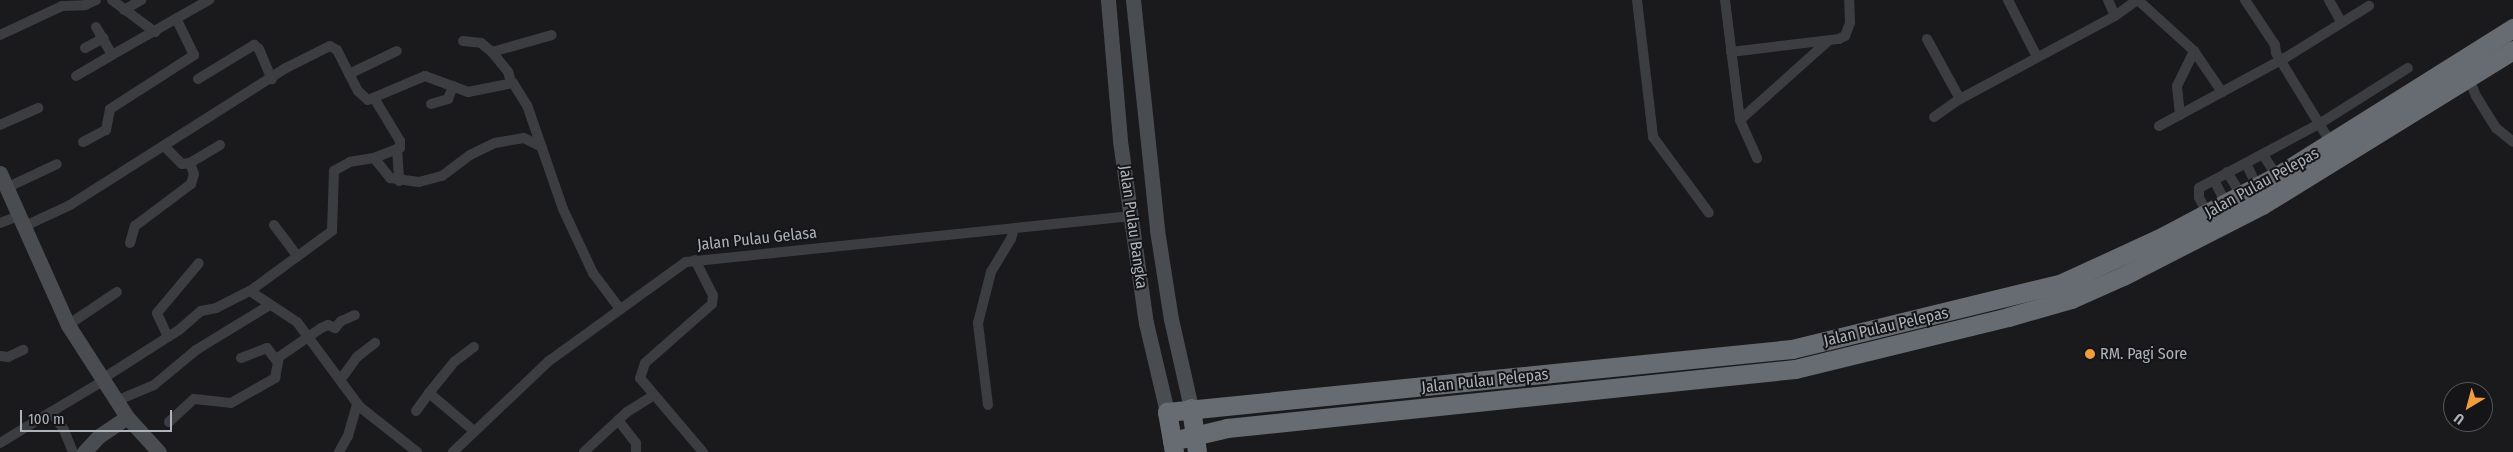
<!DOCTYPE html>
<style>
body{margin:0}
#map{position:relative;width:2513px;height:452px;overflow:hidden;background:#1a1a1c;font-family:"Fira Sans Condensed",sans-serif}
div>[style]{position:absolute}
.street>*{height:10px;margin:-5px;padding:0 5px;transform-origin:5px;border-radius:5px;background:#3b3d41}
.secondary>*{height:15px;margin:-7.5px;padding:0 7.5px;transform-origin:7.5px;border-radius:7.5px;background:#494c51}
.highway>*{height:19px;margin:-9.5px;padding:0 9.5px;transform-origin:9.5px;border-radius:9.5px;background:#676c72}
.dots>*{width:14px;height:14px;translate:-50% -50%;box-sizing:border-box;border:2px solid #151517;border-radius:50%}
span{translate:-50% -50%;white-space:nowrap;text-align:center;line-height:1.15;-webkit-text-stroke:4px #151517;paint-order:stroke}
.street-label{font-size:16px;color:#adb3bc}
.poi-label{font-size:16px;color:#adb3bc}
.left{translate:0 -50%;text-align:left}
.north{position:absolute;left:2443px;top:382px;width:50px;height:50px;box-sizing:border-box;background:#151517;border:1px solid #525459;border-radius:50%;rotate:217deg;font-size:14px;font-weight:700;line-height:20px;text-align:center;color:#adb3bc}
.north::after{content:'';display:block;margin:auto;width:18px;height:22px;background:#f29d3d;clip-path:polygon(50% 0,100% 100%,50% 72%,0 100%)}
.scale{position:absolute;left:20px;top:410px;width:152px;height:22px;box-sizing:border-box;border:2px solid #adb3bc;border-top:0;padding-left:6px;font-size:15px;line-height:18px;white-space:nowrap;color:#adb3bc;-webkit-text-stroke:4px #151517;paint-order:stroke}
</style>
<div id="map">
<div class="street">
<i style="left:112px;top:0;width:54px;rotate:36.7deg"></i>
<i style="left:1637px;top:0;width:138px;rotate:83.3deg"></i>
<i style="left:1653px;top:137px;width:94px;rotate:53.6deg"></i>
<i style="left:1725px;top:0;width:121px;rotate:82.9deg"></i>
<i style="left:1740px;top:120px;width:42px;rotate:65.9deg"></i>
<i style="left:2008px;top:0;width:64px;rotate:63deg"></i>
<i style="left:2108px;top:0;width:17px;rotate:66deg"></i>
<i style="left:2138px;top:0;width:76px;rotate:42.3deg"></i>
<i style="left:2194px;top:51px;width:50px;rotate:55.7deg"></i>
<i style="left:2245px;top:0;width:54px;rotate:56.3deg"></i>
<i style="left:2275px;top:45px;width:8px;rotate:83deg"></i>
<i style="left:2276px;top:53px;width:105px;rotate:58.6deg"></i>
<i style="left:2329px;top:0;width:25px;rotate:61deg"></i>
<i style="left:124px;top:10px;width:20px;rotate:-30deg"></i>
<i style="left:96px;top:27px;width:32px;rotate:60deg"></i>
<i style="left:112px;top:55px;width:112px;rotate:-29.6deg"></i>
<i style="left:0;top:35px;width:68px;rotate:-25.1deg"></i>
<i style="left:62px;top:6px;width:23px;rotate:-2deg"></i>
<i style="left:85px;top:5px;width:12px;rotate:-24deg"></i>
<i style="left:1927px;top:39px;width:68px;rotate:61.2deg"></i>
<i style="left:463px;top:41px;width:18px;rotate:6deg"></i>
<i style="left:481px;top:43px;width:14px;rotate:39deg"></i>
<i style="left:492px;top:52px;width:26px;rotate:51deg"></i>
<i style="left:508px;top:72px;width:9px;rotate:72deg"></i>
<i style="left:85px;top:48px;width:21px;rotate:-28deg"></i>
<i style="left:492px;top:52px;width:62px;rotate:-15.8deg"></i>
<i style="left:1731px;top:52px;width:109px;rotate:-6.9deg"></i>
<i style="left:1839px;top:39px;width:7px;rotate:-27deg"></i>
<i style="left:1845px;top:36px;width:14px;rotate:-69deg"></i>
<i style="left:1850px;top:23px;width:23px;rotate:-92deg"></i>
<i style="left:349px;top:74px;width:53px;rotate:-25.6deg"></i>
<i style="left:76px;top:76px;width:42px;rotate:-30.3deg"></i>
<i style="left:2469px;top:78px;width:19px;rotate:69deg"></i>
<i style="left:2476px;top:96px;width:38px;rotate:58deg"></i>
<i style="left:2496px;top:128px;width:22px;rotate:39deg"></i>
<i style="left:198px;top:79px;width:66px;rotate:-31.3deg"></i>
<i style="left:254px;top:45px;width:6px;rotate:39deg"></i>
<i style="left:259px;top:49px;width:33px;rotate:67deg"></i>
<i style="left:374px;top:98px;width:50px;rotate:58.8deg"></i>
<i style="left:400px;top:141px;width:7px;rotate:90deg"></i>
<i style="left:400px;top:148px;width:28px;rotate:159deg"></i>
<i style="left:374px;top:158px;width:24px;rotate:171deg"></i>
<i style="left:350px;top:162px;width:18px;rotate:151deg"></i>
<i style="left:334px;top:171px;width:60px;rotate:91.9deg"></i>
<i style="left:332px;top:231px;width:102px;rotate:143.8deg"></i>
<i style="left:250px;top:291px;width:56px;rotate:33.4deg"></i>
<i style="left:297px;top:322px;width:106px;rotate:53.5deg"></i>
<i style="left:360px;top:407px;width:73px;rotate:38.3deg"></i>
<i style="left:431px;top:104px;width:18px;rotate:-16deg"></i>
<i style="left:448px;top:99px;width:14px;rotate:-69deg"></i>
<i style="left:2180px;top:115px;width:29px;rotate:-96deg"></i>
<i style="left:2177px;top:86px;width:39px;rotate:-64deg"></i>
<i style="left:1934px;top:117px;width:32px;rotate:-35deg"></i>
<i style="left:1960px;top:99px;width:176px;rotate:-28.2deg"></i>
<i style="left:2115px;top:16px;width:27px;rotate:-36deg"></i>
<i style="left:1740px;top:120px;width:118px;rotate:-41.9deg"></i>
<i style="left:0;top:125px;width:42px;rotate:-24.1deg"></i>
<i style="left:2159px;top:126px;width:143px;rotate:-28.4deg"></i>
<i style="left:2285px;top:58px;width:99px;rotate:-31.8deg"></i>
<i style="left:83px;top:142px;width:26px;rotate:-28deg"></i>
<i style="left:106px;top:130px;width:21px;rotate:-79deg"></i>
<i style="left:110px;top:109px;width:100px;rotate:-32.7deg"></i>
<i style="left:194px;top:55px;width:39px;rotate:-116deg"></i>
<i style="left:164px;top:146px;width:25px;rotate:45deg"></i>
<i style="left:182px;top:164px;width:8px;rotate:-7deg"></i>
<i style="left:190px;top:163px;width:35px;rotate:-31deg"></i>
<i style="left:397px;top:149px;width:32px;rotate:86deg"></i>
<i style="left:2263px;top:155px;width:25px;rotate:56deg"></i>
<i style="left:374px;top:158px;width:26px;rotate:51deg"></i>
<i style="left:390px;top:178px;width:29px;rotate:8deg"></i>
<i style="left:419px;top:182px;width:24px;rotate:-15deg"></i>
<i style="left:442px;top:176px;width:35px;rotate:-37deg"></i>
<i style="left:470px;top:155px;width:28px;rotate:-26deg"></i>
<i style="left:495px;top:143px;width:29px;rotate:-10deg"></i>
<i style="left:524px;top:138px;width:20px;rotate:27deg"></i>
<i style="left:2246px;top:163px;width:26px;rotate:65deg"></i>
<i style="left:2227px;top:172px;width:28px;rotate:58deg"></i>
<i style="left:2214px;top:180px;width:27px;rotate:63deg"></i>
<i style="left:6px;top:188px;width:56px;rotate:-25.2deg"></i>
<i style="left:2207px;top:213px;width:18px;rotate:-117deg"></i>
<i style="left:2199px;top:197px;width:9px;rotate:-90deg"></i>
<i style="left:2199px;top:188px;width:136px;rotate:-28.1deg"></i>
<i style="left:2319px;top:124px;width:105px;rotate:-32.2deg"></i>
<i style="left:0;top:223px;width:19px;rotate:-21deg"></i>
<i style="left:274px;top:225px;width:39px;rotate:53deg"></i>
<i style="left:23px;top:227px;width:52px;rotate:-25.1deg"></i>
<i style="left:70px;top:205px;width:256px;rotate:-32.4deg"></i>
<i style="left:286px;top:68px;width:49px;rotate:-26.6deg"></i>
<i style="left:330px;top:46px;width:8px;rotate:30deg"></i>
<i style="left:337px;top:50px;width:46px;rotate:62.9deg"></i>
<i style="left:358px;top:91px;width:13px;rotate:42deg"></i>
<i style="left:368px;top:100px;width:62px;rotate:-22.8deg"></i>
<i style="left:425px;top:76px;width:46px;rotate:20.4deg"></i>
<i style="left:468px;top:92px;width:46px;rotate:-11.3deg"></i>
<i style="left:513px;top:83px;width:26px;rotate:58deg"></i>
<i style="left:527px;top:105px;width:110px;rotate:70.9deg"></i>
<i style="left:563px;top:209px;width:71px;rotate:64.9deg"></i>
<i style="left:593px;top:273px;width:45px;rotate:53.1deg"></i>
<i style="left:130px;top:243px;width:18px;rotate:-74deg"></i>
<i style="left:135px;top:226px;width:70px;rotate:-36.9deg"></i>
<i style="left:191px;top:184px;width:10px;rotate:-73deg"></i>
<i style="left:194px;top:174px;width:12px;rotate:-110deg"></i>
<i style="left:695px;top:260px;width:39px;rotate:63deg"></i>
<i style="left:713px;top:295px;width:9px;rotate:96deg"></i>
<i style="left:712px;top:304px;width:89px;rotate:138.6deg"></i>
<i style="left:645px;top:363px;width:16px;rotate:108deg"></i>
<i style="left:640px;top:378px;width:97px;rotate:49.6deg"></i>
<i style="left:68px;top:325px;width:59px;rotate:-34deg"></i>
<i style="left:168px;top:337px;width:26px;rotate:-115deg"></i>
<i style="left:157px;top:313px;width:65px;rotate:-50deg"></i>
<i style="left:0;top:356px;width:8px;rotate:7deg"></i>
<i style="left:8px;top:357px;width:17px;rotate:-25deg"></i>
<i style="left:241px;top:358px;width:28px;rotate:-21deg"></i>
<i style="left:267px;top:348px;width:15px;rotate:53deg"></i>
<i style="left:102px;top:379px;width:91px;rotate:-32.5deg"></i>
<i style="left:179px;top:330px;width:29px;rotate:-41deg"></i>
<i style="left:201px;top:311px;width:15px;rotate:-11deg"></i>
<i style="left:216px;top:308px;width:38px;rotate:-27deg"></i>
<i style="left:341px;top:379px;width:27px;rotate:-54deg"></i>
<i style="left:357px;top:357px;width:23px;rotate:-38deg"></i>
<i style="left:116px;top:401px;width:41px;rotate:-22.8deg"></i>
<i style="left:154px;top:385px;width:55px;rotate:-39.8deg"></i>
<i style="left:196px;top:350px;width:84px;rotate:-31.4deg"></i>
<i style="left:988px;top:405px;width:83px;rotate:-97deg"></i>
<i style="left:978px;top:323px;width:53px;rotate:-75.7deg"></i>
<i style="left:991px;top:272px;width:39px;rotate:-59deg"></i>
<i style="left:1011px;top:239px;width:11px;rotate:-75deg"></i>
<i style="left:416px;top:411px;width:22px;rotate:-54deg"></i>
<i style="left:51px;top:412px;width:61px;rotate:-30.8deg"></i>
<i style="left:618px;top:420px;width:29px;rotate:52deg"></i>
<i style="left:636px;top:443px;width:9px;rotate:90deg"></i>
<i style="left:169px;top:422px;width:34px;rotate:-43deg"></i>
<i style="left:194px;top:399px;width:37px;rotate:6deg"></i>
<i style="left:231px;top:403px;width:51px;rotate:-29.6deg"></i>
<i style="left:275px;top:378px;width:21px;rotate:-79deg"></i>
<i style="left:279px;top:357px;width:51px;rotate:-34.6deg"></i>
<i style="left:321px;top:328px;width:8px;rotate:-23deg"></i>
<i style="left:328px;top:325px;width:8px;rotate:23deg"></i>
<i style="left:335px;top:328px;width:9px;rotate:-49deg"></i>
<i style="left:341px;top:321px;width:15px;rotate:-23deg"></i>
<i style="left:474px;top:431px;width:59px;rotate:-139.8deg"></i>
<i style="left:429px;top:393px;width:40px;rotate:-51deg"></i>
<i style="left:454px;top:362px;width:25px;rotate:-37deg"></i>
<i style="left:0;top:443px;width:60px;rotate:-31.3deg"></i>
<i style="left:51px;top:412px;width:22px;rotate:54deg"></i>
<i style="left:64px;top:430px;width:24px;rotate:68deg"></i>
<i style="left:339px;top:452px;width:18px;rotate:-61deg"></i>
<i style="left:348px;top:436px;width:33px;rotate:-74deg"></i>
<i style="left:453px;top:452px;width:132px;rotate:-43.5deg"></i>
<i style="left:549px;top:361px;width:169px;rotate:-35.9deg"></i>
<i style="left:686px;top:262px;width:448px;rotate:-5.9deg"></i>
<i style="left:584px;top:452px;width:59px;rotate:-42.9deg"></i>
<i style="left:627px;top:412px;width:32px;rotate:-32deg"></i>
</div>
<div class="secondary">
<i style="left:1108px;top:0;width:142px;rotate:85.1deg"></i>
<i style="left:1120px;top:141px;width:184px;rotate:81.9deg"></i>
<i style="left:1146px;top:323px;width:91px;rotate:76.7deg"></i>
<i style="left:1133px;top:0;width:231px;rotate:84deg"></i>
<i style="left:1157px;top:230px;width:90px;rotate:81.1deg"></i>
<i style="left:1171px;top:319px;width:91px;rotate:77.3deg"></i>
<i style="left:0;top:173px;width:167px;rotate:65.9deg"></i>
<i style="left:68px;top:325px;width:109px;rotate:57.3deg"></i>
<i style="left:127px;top:417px;width:47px;rotate:47.6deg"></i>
<i style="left:84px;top:452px;width:22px;rotate:-47deg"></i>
<i style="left:99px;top:436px;width:34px;rotate:-34deg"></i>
</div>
<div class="highway">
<i style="left:1191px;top:408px;width:44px;rotate:82.2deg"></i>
<i style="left:1172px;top:441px;width:57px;rotate:-13.3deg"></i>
<i style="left:1227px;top:428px;width:571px;rotate:-5.93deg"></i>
<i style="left:1795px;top:369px;width:219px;rotate:-13.7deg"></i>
<i style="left:2008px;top:317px;width:66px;rotate:-15.9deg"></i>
<i style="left:2071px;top:299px;width:57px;rotate:-23.9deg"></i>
<i style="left:2123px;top:276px;width:156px;rotate:-27.1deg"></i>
<i style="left:2262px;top:205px;width:295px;rotate:-31.7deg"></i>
<i style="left:1174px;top:452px;width:41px;rotate:-99.9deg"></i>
<i style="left:1167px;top:412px;width:628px;rotate:-5.76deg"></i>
<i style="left:1792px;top:349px;width:278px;rotate:-13.7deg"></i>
<i style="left:2062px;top:283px;width:112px;rotate:-24.7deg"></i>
<i style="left:2164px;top:236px;width:128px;rotate:-28deg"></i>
<i style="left:2277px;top:176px;width:279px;rotate:-32.1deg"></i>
</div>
<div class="dots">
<i style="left:2090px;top:354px;background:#f29d3d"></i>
</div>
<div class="street-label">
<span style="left:2262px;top:183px;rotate:-29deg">Jalan Pulau Pelepas</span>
<span style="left:1133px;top:227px;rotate:82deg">Jalan Pulau Bangka</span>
<span style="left:757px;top:239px;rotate:-6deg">Jalan Pulau Gelasa</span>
<span style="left:1886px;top:327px;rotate:-13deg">Jalan Pulau Pelepas</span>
<span style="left:1485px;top:381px;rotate:-6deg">Jalan Pulau Pelepas</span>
</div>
<div class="poi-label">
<span class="left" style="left:2100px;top:354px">RM. Pagi Sore</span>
</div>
<div class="north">U</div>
<div class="scale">100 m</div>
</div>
